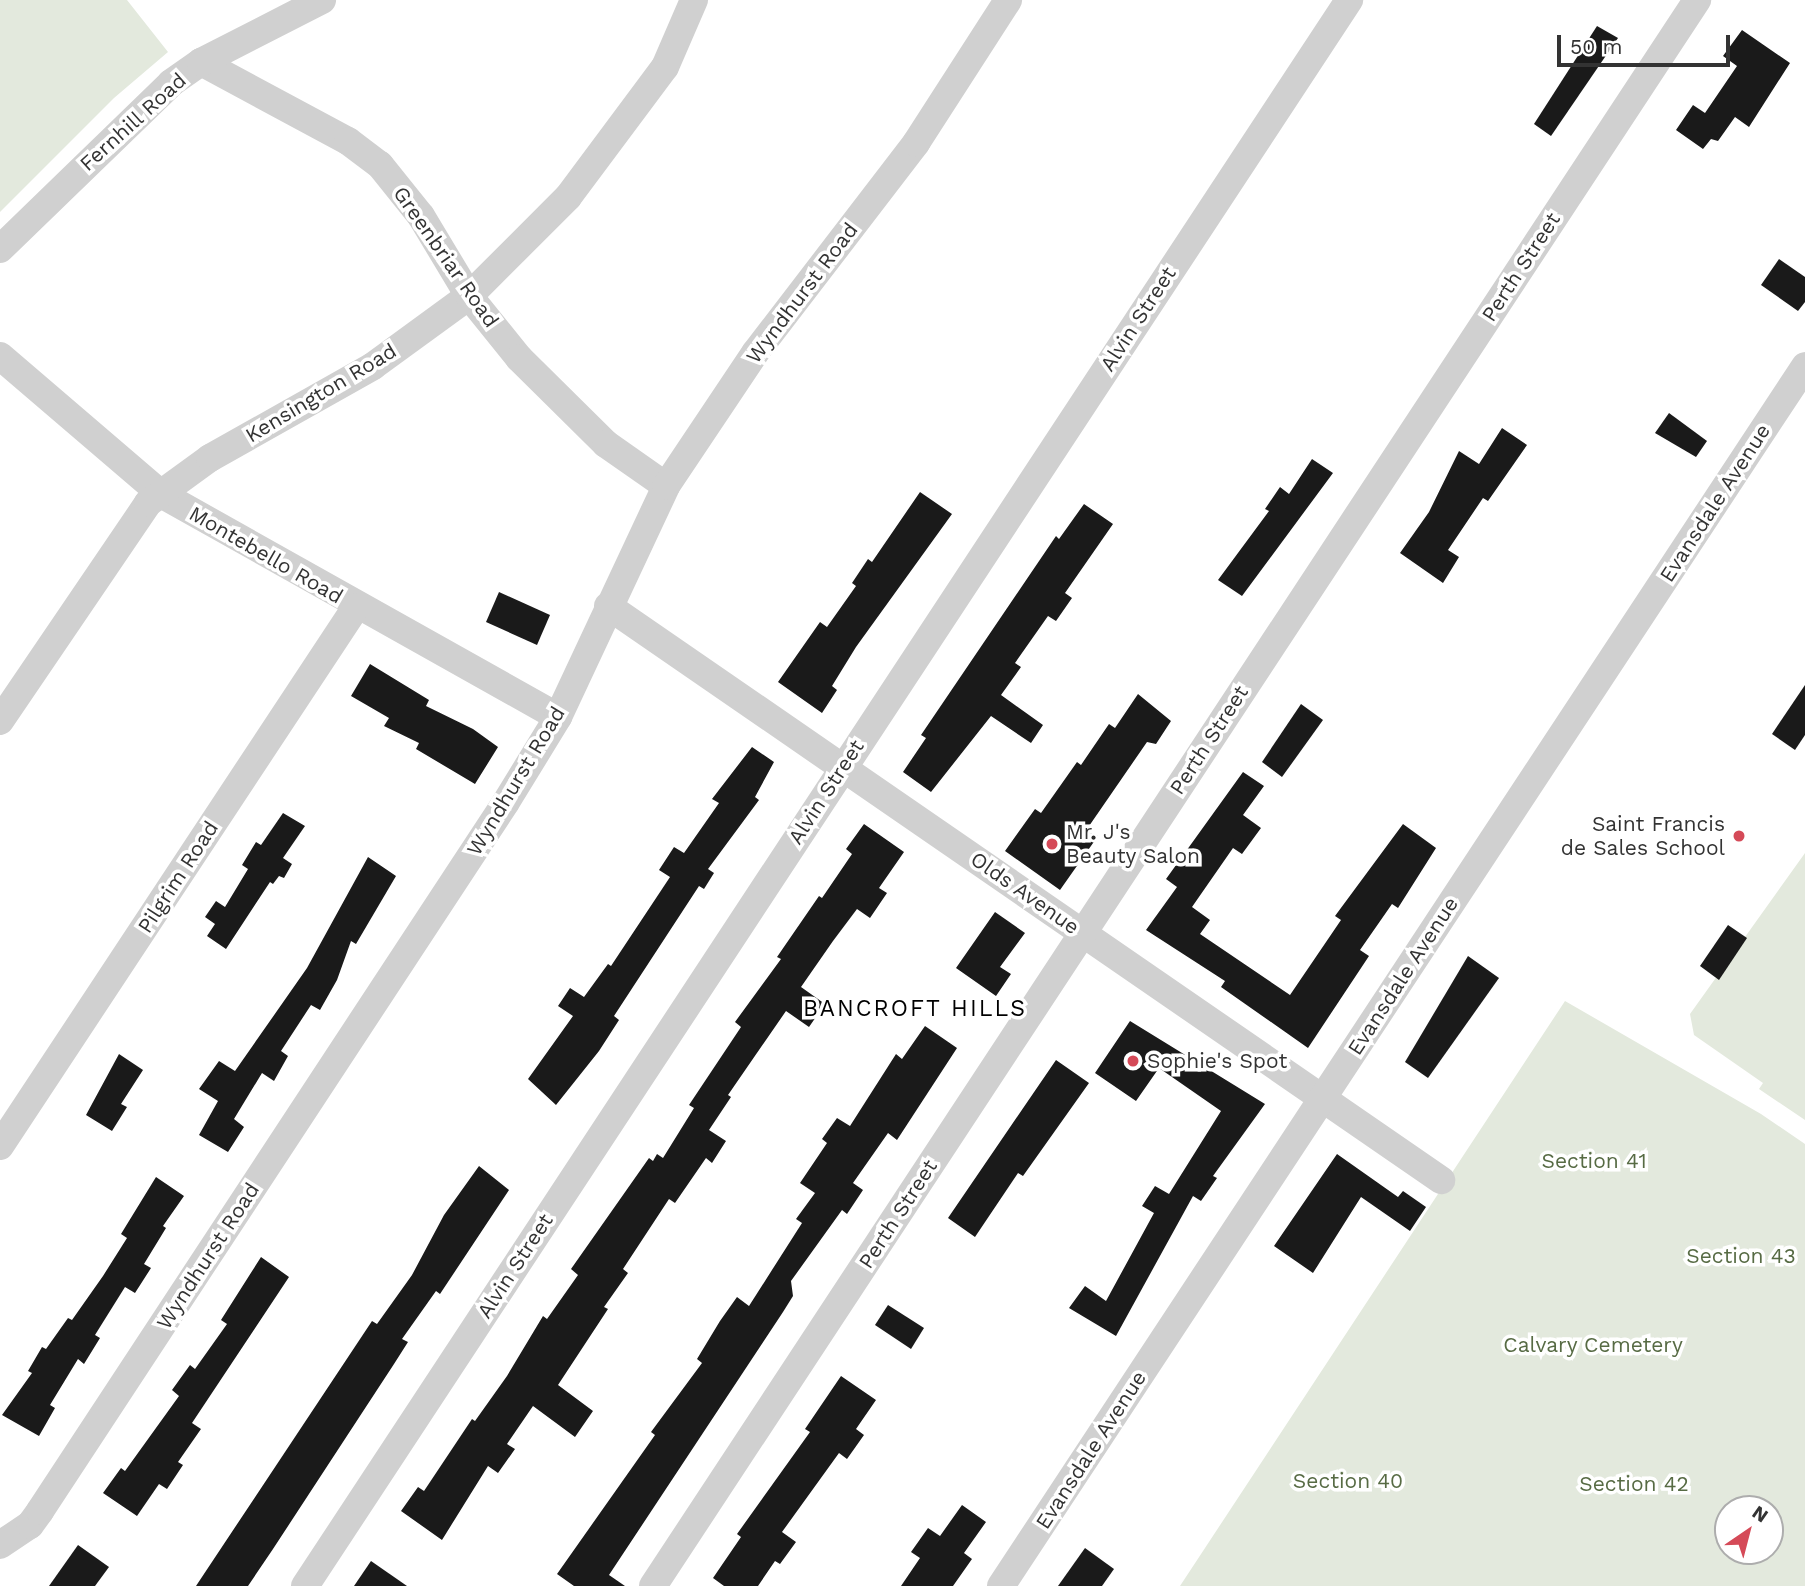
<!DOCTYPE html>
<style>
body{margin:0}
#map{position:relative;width:1805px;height:1586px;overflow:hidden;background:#fff;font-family:"Work Sans",sans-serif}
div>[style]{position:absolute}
.green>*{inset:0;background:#e3e9dd}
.building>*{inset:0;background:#1a1a1a}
.street>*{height:28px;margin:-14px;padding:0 14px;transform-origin:14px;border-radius:14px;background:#d0d0d0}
.dots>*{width:19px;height:19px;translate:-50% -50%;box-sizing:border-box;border:4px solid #fff;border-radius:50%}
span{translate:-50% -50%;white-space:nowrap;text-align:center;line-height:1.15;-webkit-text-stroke:7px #fff;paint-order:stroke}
.street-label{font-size:21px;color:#333}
.poi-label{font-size:21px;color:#333}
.right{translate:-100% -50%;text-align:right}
.left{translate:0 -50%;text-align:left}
.park-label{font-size:21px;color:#576b44}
.neighbourhood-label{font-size:23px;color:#000;letter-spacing:2px}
.north{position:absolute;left:1714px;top:1495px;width:70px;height:70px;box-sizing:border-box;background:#fff;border:2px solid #adadad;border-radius:50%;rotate:35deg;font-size:19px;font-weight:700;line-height:28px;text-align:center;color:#333}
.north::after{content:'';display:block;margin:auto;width:24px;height:32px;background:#d54a58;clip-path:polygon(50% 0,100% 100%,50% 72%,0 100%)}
.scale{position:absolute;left:1557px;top:35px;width:173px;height:32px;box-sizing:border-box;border:4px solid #333;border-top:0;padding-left:9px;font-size:21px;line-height:24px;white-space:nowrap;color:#333;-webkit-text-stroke:5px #fff;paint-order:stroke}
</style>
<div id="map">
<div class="green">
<i style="clip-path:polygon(0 0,127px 0,168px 52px,114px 98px,0 212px)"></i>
<i style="clip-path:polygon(1805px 853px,1805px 1120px,1759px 1089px,1763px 1083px,1694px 1035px,1690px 1014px)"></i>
<i style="clip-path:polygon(evenodd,1565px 1001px,1761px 1114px,1805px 1144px,1805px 1586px,1180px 1586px,1565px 1001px,1728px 1509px,1770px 1509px,1770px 1551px,1728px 1551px,1728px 1509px)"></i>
</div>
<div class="building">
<i style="clip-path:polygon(1597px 26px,1618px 38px,1551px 136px,1534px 124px)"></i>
<i style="clip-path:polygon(1742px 30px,1790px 63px,1749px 127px,1735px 117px,1718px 141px,1711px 139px,1703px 149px,1676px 130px,1693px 105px,1705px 113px,1737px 66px,1723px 56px)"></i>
<i style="clip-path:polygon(1779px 259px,1805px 277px,1805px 302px,1798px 311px,1761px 285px)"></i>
<i style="clip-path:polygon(1669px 413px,1707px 441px,1696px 457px,1655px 433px)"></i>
<i style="clip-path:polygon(1502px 428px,1527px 445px,1488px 501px,1483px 498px,1448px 550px,1459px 557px,1443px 583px,1400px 553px,1429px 512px,1459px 451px,1479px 464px)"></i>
<i style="clip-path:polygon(1312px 459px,1333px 473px,1242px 596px,1218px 580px,1269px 511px,1265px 509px,1280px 487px,1289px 494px)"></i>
<i style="clip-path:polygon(920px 492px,952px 514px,856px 647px,832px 686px,837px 690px,822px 713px,778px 682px,820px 622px,827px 627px,856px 586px,852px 583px,868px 559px,872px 562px)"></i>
<i style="clip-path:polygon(1084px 504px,1113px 524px,1065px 593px,1072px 598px,1056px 621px,1048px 616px,1015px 663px,1021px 667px,1001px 695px,1043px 725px,1031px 743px,991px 716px,931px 792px,903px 772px,926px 738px,921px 735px,1056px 536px,1059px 539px)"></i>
<i style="clip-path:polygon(499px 592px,550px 615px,537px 645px,486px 622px)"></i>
<i style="clip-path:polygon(370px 664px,429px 700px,426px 706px,473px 729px,498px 747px,475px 784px,416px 749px,419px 743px,384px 726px,389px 718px,351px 696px)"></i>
<i style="clip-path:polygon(1805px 685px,1805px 735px,1795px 750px,1772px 734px)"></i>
<i style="clip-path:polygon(1138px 694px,1171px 721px,1156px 744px,1147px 742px,1087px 829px,1098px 836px,1060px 890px,1005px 851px,1035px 809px,1041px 813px,1077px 762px,1081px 765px,1109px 724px,1115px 728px)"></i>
<i style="clip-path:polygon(1301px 704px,1323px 720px,1282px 777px,1262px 762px)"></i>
<i style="clip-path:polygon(752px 747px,774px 762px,755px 797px,759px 800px,708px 869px,714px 873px,704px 889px,699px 886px,614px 1016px,619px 1020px,599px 1051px,556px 1105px,528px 1079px,573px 1016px,558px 1006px,570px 988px,584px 997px,608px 964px,611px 966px,670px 877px,659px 870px,674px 847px,684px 853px,719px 803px,712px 799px)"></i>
<i style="clip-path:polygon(1243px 772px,1264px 786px,1243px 815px,1261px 828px,1242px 854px,1233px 848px,1192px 907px,1210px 920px,1200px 934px,1290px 995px,1341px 920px,1335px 916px,1403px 824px,1436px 848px,1398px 908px,1392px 904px,1360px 950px,1369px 956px,1308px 1048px,1221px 987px,1225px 981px,1146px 930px,1177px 887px,1166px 879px)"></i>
<i style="clip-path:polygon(283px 813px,305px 826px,283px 858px,292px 864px,284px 878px,279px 876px,273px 884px,270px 882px,226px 949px,207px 936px,215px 924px,205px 917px,216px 901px,225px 907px,248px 869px,242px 865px,256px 842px,261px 845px)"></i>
<i style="clip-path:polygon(864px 824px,904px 852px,879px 888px,887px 893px,870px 918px,857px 909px,833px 941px,801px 987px,825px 1004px,809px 1027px,786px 1011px,728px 1095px,731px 1097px,709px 1130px,726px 1141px,712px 1163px,706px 1158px,675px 1203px,669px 1199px,623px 1269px,628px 1273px,604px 1307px,608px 1309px,558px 1385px,593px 1411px,575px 1437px,533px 1406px,507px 1444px,515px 1449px,498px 1473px,488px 1466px,442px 1540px,401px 1511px,418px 1487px,424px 1491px,472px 1419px,475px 1421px,507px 1376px,543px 1316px,547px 1319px,578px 1275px,571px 1269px,649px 1158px,653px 1161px,657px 1154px,663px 1158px,694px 1108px,689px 1105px,741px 1027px,735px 1022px,781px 959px,777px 957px,819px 896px,822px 898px,852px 854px,846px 849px)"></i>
<i style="clip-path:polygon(368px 857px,396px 876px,356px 944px,351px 941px,337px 980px,320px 1010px,311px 1005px,281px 1051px,288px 1056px,274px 1081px,262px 1073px,234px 1119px,244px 1127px,228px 1152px,199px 1135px,218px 1101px,199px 1089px,219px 1061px,235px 1071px,307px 968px)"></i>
<i style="clip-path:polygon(995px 912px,1025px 933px,1000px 967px,1011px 974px,996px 996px,956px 968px)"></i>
<i style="clip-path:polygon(1728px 925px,1747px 938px,1719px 980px,1700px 966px)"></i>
<i style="clip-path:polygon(1468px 956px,1499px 978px,1428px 1078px,1405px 1062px)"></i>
<i style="clip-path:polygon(1130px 1021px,1265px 1104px,1213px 1176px,1217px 1178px,1201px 1201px,1193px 1196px,1116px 1336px,1069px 1308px,1085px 1286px,1106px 1301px,1154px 1213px,1142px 1206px,1155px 1186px,1169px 1194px,1221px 1111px,1159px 1068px,1136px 1101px,1095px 1073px)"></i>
<i style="clip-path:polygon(925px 1026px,957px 1048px,897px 1140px,888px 1133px,853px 1183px,863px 1190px,847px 1214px,842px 1210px,791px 1281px,793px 1296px,783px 1312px,609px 1575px,625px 1586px,574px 1586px,557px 1574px,655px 1435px,651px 1432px,702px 1363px,697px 1359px,720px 1321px,737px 1297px,749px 1306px,802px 1223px,796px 1219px,815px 1193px,800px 1183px,827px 1143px,822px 1139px,837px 1118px,850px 1126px,896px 1054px,902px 1059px)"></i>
<i style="clip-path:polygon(119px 1054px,143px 1070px,121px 1104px,127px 1107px,112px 1131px,86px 1115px)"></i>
<i style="clip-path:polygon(1056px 1060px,1089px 1083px,1023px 1176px,1018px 1173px,975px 1237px,948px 1218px)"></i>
<i style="clip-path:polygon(1337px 1154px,1398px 1197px,1403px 1191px,1426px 1207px,1410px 1231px,1361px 1197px,1313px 1273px,1274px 1246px)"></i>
<i style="clip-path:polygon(479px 1166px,509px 1190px,440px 1294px,436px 1291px,402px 1339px,408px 1342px,394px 1364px,273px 1549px,248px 1586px,196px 1586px,372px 1321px,377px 1324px,412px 1275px,444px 1215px)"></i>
<i style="clip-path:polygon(156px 1177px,184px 1196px,163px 1226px,166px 1228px,144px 1264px,151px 1268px,135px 1293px,125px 1287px,95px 1335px,100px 1338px,84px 1364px,78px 1359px,50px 1405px,55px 1408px,39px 1436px,2px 1415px,32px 1373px,28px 1371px,42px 1347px,46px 1349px,68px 1318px,72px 1320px,103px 1276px,127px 1238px,121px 1234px)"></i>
<i style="clip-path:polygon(261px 1257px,289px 1277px,192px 1423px,201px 1429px,178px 1462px,183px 1465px,167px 1489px,159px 1484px,137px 1516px,103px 1493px,121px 1468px,125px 1471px,179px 1396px,172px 1390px,190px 1365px,195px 1369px,227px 1324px,221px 1320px)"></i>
<i style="clip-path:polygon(888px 1305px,924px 1328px,911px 1349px,875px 1325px)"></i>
<i style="clip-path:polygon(841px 1376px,876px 1400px,856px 1429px,864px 1435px,847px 1459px,839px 1453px,782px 1532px,796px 1542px,780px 1564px,775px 1561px,758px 1586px,724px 1586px,713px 1578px,741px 1537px,737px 1534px,810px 1432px,805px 1429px)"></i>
<i style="clip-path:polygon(962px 1505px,986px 1522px,964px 1553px,972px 1559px,953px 1586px,901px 1586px,920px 1558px,911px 1552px,928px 1528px,940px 1536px)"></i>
<i style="clip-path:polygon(78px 1545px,109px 1567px,95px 1586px,49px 1586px)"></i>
<i style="clip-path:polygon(1085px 1548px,1114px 1569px,1102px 1586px,1058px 1586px)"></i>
<i style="clip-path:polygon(371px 1561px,407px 1586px,354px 1586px)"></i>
</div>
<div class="street">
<i style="left:201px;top:62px;width:167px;rotate:28.3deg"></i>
<i style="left:348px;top:141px;width:40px;rotate:37deg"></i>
<i style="left:380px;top:165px;width:65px;rotate:51.2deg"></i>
<i style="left:421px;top:216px;width:93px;rotate:59deg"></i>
<i style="left:469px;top:296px;width:80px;rotate:51.1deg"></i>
<i style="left:519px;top:358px;width:122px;rotate:44.7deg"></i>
<i style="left:606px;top:444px;width:73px;rotate:35deg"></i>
<i style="left:0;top:249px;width:238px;rotate:-44.1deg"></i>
<i style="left:171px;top:83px;width:37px;rotate:-35deg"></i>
<i style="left:201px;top:62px;width:136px;rotate:-27.1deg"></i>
<i style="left:0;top:356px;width:212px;rotate:40.6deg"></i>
<i style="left:161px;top:494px;width:455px;rotate:29.3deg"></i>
<i style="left:608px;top:606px;width:1012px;rotate:34.57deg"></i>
<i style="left:0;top:721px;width:263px;rotate:-55.8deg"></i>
<i style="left:148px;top:503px;width:77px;rotate:-36deg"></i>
<i style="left:210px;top:458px;width:187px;rotate:-29.4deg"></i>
<i style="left:373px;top:366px;width:119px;rotate:-36.1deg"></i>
<i style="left:469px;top:296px;width:140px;rotate:-45deg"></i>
<i style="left:568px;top:197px;width:162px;rotate:-53.3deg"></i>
<i style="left:665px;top:67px;width:73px;rotate:-66.6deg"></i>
<i style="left:0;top:1146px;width:646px;rotate:-56.56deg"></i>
<i style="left:0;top:1545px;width:36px;rotate:-34deg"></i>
<i style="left:30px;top:1525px;width:17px;rotate:-54deg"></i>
<i style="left:40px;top:1511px;width:848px;rotate:-56.68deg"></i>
<i style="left:506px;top:802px;width:100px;rotate:-58.5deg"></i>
<i style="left:558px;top:717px;width:255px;rotate:-64.9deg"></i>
<i style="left:666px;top:486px;width:160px;rotate:-56.2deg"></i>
<i style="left:755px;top:353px;width:265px;rotate:-52.5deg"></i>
<i style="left:916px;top:143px;width:170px;rotate:-57.2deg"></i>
<i style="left:305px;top:1586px;width:1899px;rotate:-56.64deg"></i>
<i style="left:653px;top:1586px;width:1899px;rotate:-56.64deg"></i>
<i style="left:1001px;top:1586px;width:1461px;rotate:-56.61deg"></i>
</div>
<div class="dots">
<i style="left:1739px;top:836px;background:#d54a58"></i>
<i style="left:1052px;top:844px;background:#d54a58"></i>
<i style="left:1133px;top:1061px;background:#d54a58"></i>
</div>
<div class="street-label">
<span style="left:133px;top:122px;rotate:-42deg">Fernhill Road</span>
<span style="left:446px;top:257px;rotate:55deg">Greenbriar Road</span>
<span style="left:1521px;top:267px;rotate:-57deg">Perth Street</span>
<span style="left:802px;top:293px;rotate:-53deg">Wyndhurst Road</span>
<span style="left:1138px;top:319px;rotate:-57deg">Alvin Street</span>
<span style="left:321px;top:393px;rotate:-31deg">Kensington Road</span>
<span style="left:1715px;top:503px;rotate:-57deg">Evansdale Avenue</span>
<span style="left:266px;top:555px;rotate:30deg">Montebello Road</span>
<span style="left:1209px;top:740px;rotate:-57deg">Perth Street</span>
<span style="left:516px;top:781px;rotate:-59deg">Wyndhurst Road</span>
<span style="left:826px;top:792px;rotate:-57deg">Alvin Street</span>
<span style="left:178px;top:877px;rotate:-57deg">Pilgrim Road</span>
<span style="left:1025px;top:893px;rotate:35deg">Olds Avenue</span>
<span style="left:1403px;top:976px;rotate:-57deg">Evansdale Avenue</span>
<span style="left:898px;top:1214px;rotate:-57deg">Perth Street</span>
<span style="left:208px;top:1256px;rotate:-57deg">Wyndhurst Road</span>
<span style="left:515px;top:1266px;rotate:-57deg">Alvin Street</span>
<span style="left:1091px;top:1450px;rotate:-57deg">Evansdale Avenue</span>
</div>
<div class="poi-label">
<span class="right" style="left:1725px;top:836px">Saint Francis<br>de Sales School</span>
<span class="left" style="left:1066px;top:844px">Mr. J's<br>Beauty Salon</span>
<span class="left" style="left:1147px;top:1061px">Sophie's Spot</span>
</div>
<div class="park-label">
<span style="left:1594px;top:1161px">Section 41</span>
<span style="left:1741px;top:1256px">Section 43</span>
<span style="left:1593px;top:1345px">Calvary Cemetery</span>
<span style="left:1348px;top:1481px">Section 40</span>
<span style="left:1634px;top:1484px">Section 42</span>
</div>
<div class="neighbourhood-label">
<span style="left:915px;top:1009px">BANCROFT HILLS</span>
</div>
<div class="north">N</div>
<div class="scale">50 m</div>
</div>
